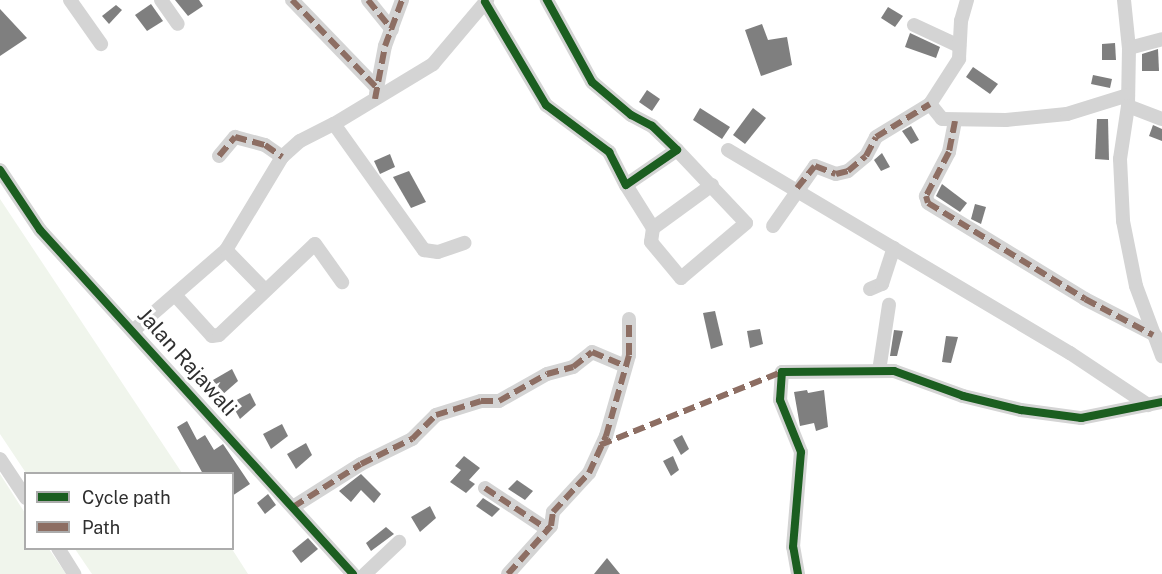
<!DOCTYPE html>
<style>
body{margin:0}
#map{position:relative;width:1162px;height:574px;overflow:hidden;background:#fff;font-family:"Public Sans",sans-serif}
div>[style]{position:absolute}
.green>*{inset:0;background:#f0f5ec}
.building>*{inset:0;background:#7f7f7f}
.minor>*{height:14px;margin:-7px;padding:0 7px;transform-origin:7px;border-radius:7px;background:#d4d4d4}
.quiet>*{height:6px;margin-top:-3px;transform-origin:0;background:repeating-linear-gradient(90deg,#8d6e63 0 12px,transparent 0 18px)}
.cycleway>*{height:8px;margin:-4px;padding:0 4px;transform-origin:4px;border-radius:4px;background:#1b5e20}
span{translate:-50% -50%;white-space:nowrap;text-align:center;line-height:1.15;-webkit-text-stroke:6px #fff;paint-order:stroke}
.street-label{font-size:21px;color:#2f2f2f}
.legend{position:absolute;left:24px;top:472px;width:210px;height:78px;box-sizing:border-box;background:#fff;border:2px solid #acacac;margin:0;padding:8px 10px;list-style:none;font-size:18px;color:#2f2f2f}
.legend li{display:flex;align-items:center;gap:12px;height:30px}
.legend b{width:30px;border:2px solid #acacac}
</style>
<div id="map">
<div class="green">
<i style="clip-path:polygon(0 199px,182px 473px,26px 473px,0 434px)"></i>
<i style="clip-path:polygon(0 474px,25px 513px,26px 548px,49px 549px,66px 574px,0 574px)"></i>
<i style="clip-path:polygon(75px 549px,232px 549px,248px 574px,92px 574px)"></i>
</div>
<div class="building">
<i style="clip-path:polygon(175px 0,199px 0,203px 6px,188px 16px)"></i>
<i style="clip-path:polygon(151px 4px,163px 21px,147px 31px,135px 15px)"></i>
<i style="clip-path:polygon(116px 5px,122px 10px,109px 24px,102px 16px)"></i>
<i style="clip-path:polygon(888px 7px,903px 16px,895px 27px,881px 18px)"></i>
<i style="clip-path:polygon(0 9px,27px 38px,0 56px)"></i>
<i style="clip-path:polygon(762px 24px,768px 40px,787px 37px,792px 65px,761px 76px,745px 30px)"></i>
<i style="clip-path:polygon(910px 33px,940px 47px,936px 58px,905px 47px)"></i>
<i style="clip-path:polygon(1115px 43px,1116px 60px,1102px 60px,1102px 44px)"></i>
<i style="clip-path:polygon(1158px 49px,1159px 71px,1142px 71px,1142px 54px)"></i>
<i style="clip-path:polygon(973px 67px,998px 84px,990px 94px,966px 77px)"></i>
<i style="clip-path:polygon(1093px 75px,1112px 79px,1110px 88px,1091px 84px)"></i>
<i style="clip-path:polygon(647px 90px,660px 99px,652px 111px,639px 102px)"></i>
<i style="clip-path:polygon(700px 108px,730px 127px,722px 139px,693px 120px)"></i>
<i style="clip-path:polygon(753px 108px,766px 118px,745px 144px,733px 135px)"></i>
<i style="clip-path:polygon(1097px 119px,1108px 119px,1109px 160px,1095px 159px)"></i>
<i style="clip-path:polygon(1153px 125px,1162px 129px,1162px 141px,1149px 136px)"></i>
<i style="clip-path:polygon(911px 126px,919px 140px,911px 144px,902px 131px)"></i>
<i style="clip-path:polygon(882px 153px,890px 167px,881px 171px,874px 160px)"></i>
<i style="clip-path:polygon(390px 154px,395px 167px,380px 174px,374px 161px)"></i>
<i style="clip-path:polygon(409px 171px,426px 202px,411px 208px,393px 177px)"></i>
<i style="clip-path:polygon(942px 184px,967px 203px,960px 212px,936px 196px)"></i>
<i style="clip-path:polygon(975px 204px,986px 207px,981px 224px,971px 219px)"></i>
<i style="clip-path:polygon(715px 311px,723px 345px,711px 349px,703px 313px)"></i>
<i style="clip-path:polygon(760px 329px,763px 344px,750px 348px,747px 331px)"></i>
<i style="clip-path:polygon(894px 330px,903px 331px,897px 356px,890px 356px)"></i>
<i style="clip-path:polygon(946px 336px,958px 337px,951px 363px,942px 362px)"></i>
<i style="clip-path:polygon(232px 369px,238px 381px,222px 395px,213px 380px)"></i>
<i style="clip-path:polygon(807px 390px,808px 393px,824px 390px,828px 427px,816px 431px,814px 423px,800px 426px,794px 392px)"></i>
<i style="clip-path:polygon(250px 393px,256px 405px,240px 419px,231px 403px)"></i>
<i style="clip-path:polygon(187px 421px,197px 440px,205px 435px,214px 450px,223px 444px,250px 484px,232px 496px,232px 474px,203px 474px,177px 427px)"></i>
<i style="clip-path:polygon(282px 424px,288px 436px,271px 449px,263px 434px)"></i>
<i style="clip-path:polygon(682px 435px,689px 449px,681px 455px,673px 440px)"></i>
<i style="clip-path:polygon(306px 443px,312px 455px,296px 469px,287px 454px)"></i>
<i style="clip-path:polygon(464px 456px,480px 468px,469px 480px,475px 484px,466px 493px,450px 482px,461px 470px,455px 466px)"></i>
<i style="clip-path:polygon(673px 456px,679px 470px,671px 476px,663px 461px)"></i>
<i style="clip-path:polygon(361px 474px,381px 494px,374px 503px,361px 490px,351px 502px,339px 491px)"></i>
<i style="clip-path:polygon(517px 480px,533px 491px,525px 500px,508px 489px)"></i>
<i style="clip-path:polygon(268px 494px,276px 505px,265px 514px,257px 503px)"></i>
<i style="clip-path:polygon(483px 498px,500px 509px,492px 517px,476px 506px)"></i>
<i style="clip-path:polygon(430px 506px,436px 518px,420px 532px,411px 517px)"></i>
<i style="clip-path:polygon(386px 527px,394px 534px,371px 551px,366px 543px)"></i>
<i style="clip-path:polygon(308px 538px,318px 549px,301px 563px,292px 551px)"></i>
<i style="clip-path:polygon(607px 558px,620px 574px,594px 574px)"></i>
</div>
<div class="minor">
<i style="left:70px;top:0;width:54px;rotate:54.8deg"></i>
<i style="left:161px;top:0;width:29px;rotate:55deg"></i>
<i style="left:292px;top:0;width:122px;rotate:46deg"></i>
<i style="left:368px;top:0;width:38px;rotate:51deg"></i>
<i style="left:1124px;top:0;width:48px;rotate:84.1deg"></i>
<i style="left:1129px;top:48px;width:58px;rotate:91deg"></i>
<i style="left:1128px;top:106px;width:54px;rotate:98.6deg"></i>
<i style="left:1120px;top:159px;width:62px;rotate:87.2deg"></i>
<i style="left:1123px;top:221px;width:66px;rotate:78.7deg"></i>
<i style="left:1136px;top:286px;width:75px;rotate:69.6deg"></i>
<i style="left:485px;top:2px;width:120px;rotate:59.4deg"></i>
<i style="left:546px;top:105px;width:79px;rotate:36.7deg"></i>
<i style="left:609px;top:152px;width:37px;rotate:63deg"></i>
<i style="left:626px;top:185px;width:62px;rotate:-34.5deg"></i>
<i style="left:677px;top:150px;width:35px;rotate:-136deg"></i>
<i style="left:652px;top:126px;width:24px;rotate:-152deg"></i>
<i style="left:631px;top:115px;width:51px;rotate:-139.8deg"></i>
<i style="left:592px;top:82px;width:94px;rotate:-118.8deg"></i>
<i style="left:914px;top:25px;width:50px;rotate:25deg"></i>
<i style="left:1129px;top:48px;width:34px;rotate:-15deg"></i>
<i style="left:376px;top:94px;width:49px;rotate:-79.4deg"></i>
<i style="left:385px;top:46px;width:49px;rotate:-69.7deg"></i>
<i style="left:930px;top:104px;width:19px;rotate:51deg"></i>
<i style="left:942px;top:119px;width:64px;rotate:0.9deg"></i>
<i style="left:1006px;top:120px;width:61px;rotate:-5.6deg"></i>
<i style="left:1067px;top:114px;width:64px;rotate:-17.3deg"></i>
<i style="left:1128px;top:106px;width:36px;rotate:21deg"></i>
<i style="left:955px;top:121px;width:32px;rotate:101deg"></i>
<i style="left:949px;top:152px;width:50px;rotate:117.6deg"></i>
<i style="left:926px;top:196px;width:7px;rotate:74deg"></i>
<i style="left:928px;top:203px;width:184px;rotate:31.4deg"></i>
<i style="left:1085px;top:299px;width:79px;rotate:27.2deg"></i>
<i style="left:334px;top:124px;width:116px;rotate:-31.2deg"></i>
<i style="left:433px;top:64px;width:84px;rotate:-49.8deg"></i>
<i style="left:728px;top:150px;width:398px;rotate:30.7deg"></i>
<i style="left:1070px;top:353px;width:94px;rotate:33.7deg"></i>
<i style="left:219px;top:156px;width:25px;rotate:-50deg"></i>
<i style="left:235px;top:137px;width:31px;rotate:15deg"></i>
<i style="left:265px;top:145px;width:21px;rotate:35deg"></i>
<i style="left:0;top:170px;width:72px;rotate:56.3deg"></i>
<i style="left:40px;top:230px;width:465px;rotate:47.7deg"></i>
<i style="left:626px;top:185px;width:51px;rotate:57.9deg"></i>
<i style="left:653px;top:228px;width:14px;rotate:98deg"></i>
<i style="left:651px;top:242px;width:47px;rotate:50.2deg"></i>
<i style="left:681px;top:278px;width:85px;rotate:-40.2deg"></i>
<i style="left:746px;top:223px;width:100px;rotate:-133.4deg"></i>
<i style="left:773px;top:226px;width:73px;rotate:-55deg"></i>
<i style="left:815px;top:166px;width:22px;rotate:21deg"></i>
<i style="left:836px;top:174px;width:12px;rotate:-14deg"></i>
<i style="left:848px;top:171px;width:23px;rotate:-40deg"></i>
<i style="left:866px;top:156px;width:21px;rotate:-62deg"></i>
<i style="left:876px;top:137px;width:63px;rotate:-31.4deg"></i>
<i style="left:930px;top:104px;width:54px;rotate:-57.2deg"></i>
<i style="left:959px;top:59px;width:38px;rotate:-87deg"></i>
<i style="left:961px;top:21px;width:22px;rotate:-74deg"></i>
<i style="left:653px;top:228px;width:73px;rotate:-36.1deg"></i>
<i style="left:226px;top:250px;width:54px;rotate:45.7deg"></i>
<i style="left:870px;top:289px;width:13px;rotate:-23deg"></i>
<i style="left:882px;top:284px;width:38px;rotate:-72deg"></i>
<i style="left:175px;top:295px;width:55px;rotate:47.9deg"></i>
<i style="left:212px;top:336px;width:7px;rotate:-8deg"></i>
<i style="left:219px;top:335px;width:132px;rotate:-43.5deg"></i>
<i style="left:315px;top:244px;width:47px;rotate:54.6deg"></i>
<i style="left:134px;top:330px;width:122px;rotate:-41deg"></i>
<i style="left:226px;top:250px;width:109px;rotate:-58.9deg"></i>
<i style="left:282px;top:157px;width:24px;rotate:-42deg"></i>
<i style="left:300px;top:141px;width:38px;rotate:-27deg"></i>
<i style="left:334px;top:124px;width:155px;rotate:54.5deg"></i>
<i style="left:424px;top:250px;width:14px;rotate:8deg"></i>
<i style="left:438px;top:252px;width:28px;rotate:-19deg"></i>
<i style="left:879px;top:371px;width:67px;rotate:-81.4deg"></i>
<i style="left:0;top:459px;width:47px;rotate:56.3deg"></i>
<i style="left:485px;top:488px;width:74px;rotate:33.5deg"></i>
<i style="left:293px;top:507px;width:80px;rotate:-32.3deg"></i>
<i style="left:361px;top:464px;width:57px;rotate:-26.1deg"></i>
<i style="left:412px;top:439px;width:34px;rotate:-45deg"></i>
<i style="left:436px;top:415px;width:47px;rotate:-17.3deg"></i>
<i style="left:481px;top:401px;width:18px"></i>
<i style="left:499px;top:401px;width:55px;rotate:-29.4deg"></i>
<i style="left:547px;top:374px;width:27px;rotate:-15deg"></i>
<i style="left:573px;top:367px;width:24px;rotate:-38deg"></i>
<i style="left:592px;top:352px;width:34px;rotate:23deg"></i>
<i style="left:58px;top:548px;width:31px;rotate:58deg"></i>
<i style="left:365px;top:574px;width:47px;rotate:-43.3deg"></i>
<i style="left:508px;top:574px;width:64px;rotate:-48.1deg"></i>
<i style="left:551px;top:526px;width:14px;rotate:-82deg"></i>
<i style="left:553px;top:512px;width:53px;rotate:-47.3deg"></i>
<i style="left:589px;top:473px;width:41px;rotate:-65.3deg"></i>
<i style="left:606px;top:436px;width:84px;rotate:-74.1deg"></i>
<i style="left:629px;top:355px;width:36px;rotate:-90deg"></i>
<i style="left:798px;top:574px;width:27px;rotate:-100deg"></i>
<i style="left:793px;top:547px;width:95px;rotate:-85.2deg"></i>
<i style="left:801px;top:452px;width:56px;rotate:-112deg"></i>
<i style="left:780px;top:400px;width:28px;rotate:-86deg"></i>
<i style="left:782px;top:372px;width:112px;rotate:-0.5deg"></i>
<i style="left:894px;top:371px;width:73px;rotate:19.9deg"></i>
<i style="left:963px;top:396px;width:60px;rotate:13.6deg"></i>
<i style="left:1021px;top:410px;width:61px;rotate:7.6deg"></i>
<i style="left:1081px;top:418px;width:83px;rotate:-11.2deg"></i>
</div>
<div class="quiet">
<i style="left:292px;top:0;width:122px;rotate:46deg"></i>
<i style="left:368px;top:0;width:38px;rotate:51deg"></i>
<i style="left:375px;top:99px;width:54px;rotate:-79.3deg"></i>
<i style="left:385px;top:46px;width:49px;rotate:-69.7deg"></i>
<i style="left:955px;top:121px;width:32px;rotate:101deg"></i>
<i style="left:949px;top:152px;width:50px;rotate:117.6deg"></i>
<i style="left:926px;top:196px;width:7px;rotate:74deg"></i>
<i style="left:928px;top:203px;width:184px;rotate:31.4deg"></i>
<i style="left:1085px;top:299px;width:77px;rotate:27.9deg"></i>
<i style="left:219px;top:156px;width:25px;rotate:-50deg"></i>
<i style="left:235px;top:137px;width:31px;rotate:15deg"></i>
<i style="left:265px;top:145px;width:21px;rotate:35deg"></i>
<i style="left:797px;top:188px;width:28px;rotate:-51deg"></i>
<i style="left:815px;top:166px;width:22px;rotate:21deg"></i>
<i style="left:836px;top:174px;width:12px;rotate:-14deg"></i>
<i style="left:848px;top:171px;width:23px;rotate:-40deg"></i>
<i style="left:866px;top:156px;width:21px;rotate:-62deg"></i>
<i style="left:876px;top:137px;width:63px;rotate:-31.4deg"></i>
<i style="left:600px;top:445px;width:196px;rotate:-21.9deg"></i>
<i style="left:782px;top:372px;width:4px;rotate:90deg"></i>
<i style="left:485px;top:488px;width:74px;rotate:33.5deg"></i>
<i style="left:293px;top:507px;width:80px;rotate:-32.3deg"></i>
<i style="left:361px;top:464px;width:57px;rotate:-26.1deg"></i>
<i style="left:412px;top:439px;width:34px;rotate:-45deg"></i>
<i style="left:436px;top:415px;width:47px;rotate:-17.3deg"></i>
<i style="left:481px;top:401px;width:18px"></i>
<i style="left:499px;top:401px;width:55px;rotate:-29.4deg"></i>
<i style="left:547px;top:374px;width:27px;rotate:-15deg"></i>
<i style="left:573px;top:367px;width:24px;rotate:-38deg"></i>
<i style="left:592px;top:352px;width:34px;rotate:23deg"></i>
<i style="left:508px;top:574px;width:64px;rotate:-48.1deg"></i>
<i style="left:551px;top:526px;width:14px;rotate:-82deg"></i>
<i style="left:553px;top:512px;width:53px;rotate:-47.3deg"></i>
<i style="left:589px;top:473px;width:41px;rotate:-65.3deg"></i>
<i style="left:606px;top:436px;width:84px;rotate:-74.1deg"></i>
<i style="left:629px;top:355px;width:36px;rotate:-90deg"></i>
</div>
<div class="cycleway">
<i style="left:485px;top:2px;width:120px;rotate:59.4deg"></i>
<i style="left:546px;top:105px;width:79px;rotate:36.7deg"></i>
<i style="left:609px;top:152px;width:37px;rotate:63deg"></i>
<i style="left:626px;top:185px;width:62px;rotate:-34.5deg"></i>
<i style="left:677px;top:150px;width:35px;rotate:-136deg"></i>
<i style="left:652px;top:126px;width:24px;rotate:-152deg"></i>
<i style="left:631px;top:115px;width:51px;rotate:-139.8deg"></i>
<i style="left:592px;top:82px;width:94px;rotate:-118.8deg"></i>
<i style="left:0;top:170px;width:72px;rotate:56.3deg"></i>
<i style="left:40px;top:230px;width:465px;rotate:47.7deg"></i>
<i style="left:798px;top:574px;width:27px;rotate:-100deg"></i>
<i style="left:793px;top:547px;width:95px;rotate:-85.2deg"></i>
<i style="left:801px;top:452px;width:56px;rotate:-112deg"></i>
<i style="left:780px;top:400px;width:28px;rotate:-86deg"></i>
<i style="left:782px;top:372px;width:112px;rotate:-0.5deg"></i>
<i style="left:894px;top:371px;width:73px;rotate:19.9deg"></i>
<i style="left:963px;top:396px;width:60px;rotate:13.6deg"></i>
<i style="left:1021px;top:410px;width:61px;rotate:7.6deg"></i>
<i style="left:1081px;top:418px;width:83px;rotate:-11.2deg"></i>
</div>
<div class="street-label">
<span style="left:187px;top:362px;rotate:48deg">Jalan Rajawali</span>
</div>
<ul class="legend">
<li><b style="height:8px;background:#1b5e20"></b>Cycle path</li>
<li><b style="height:8px;background:#8d6e63"></b>Path</li>
</ul>
</div>
